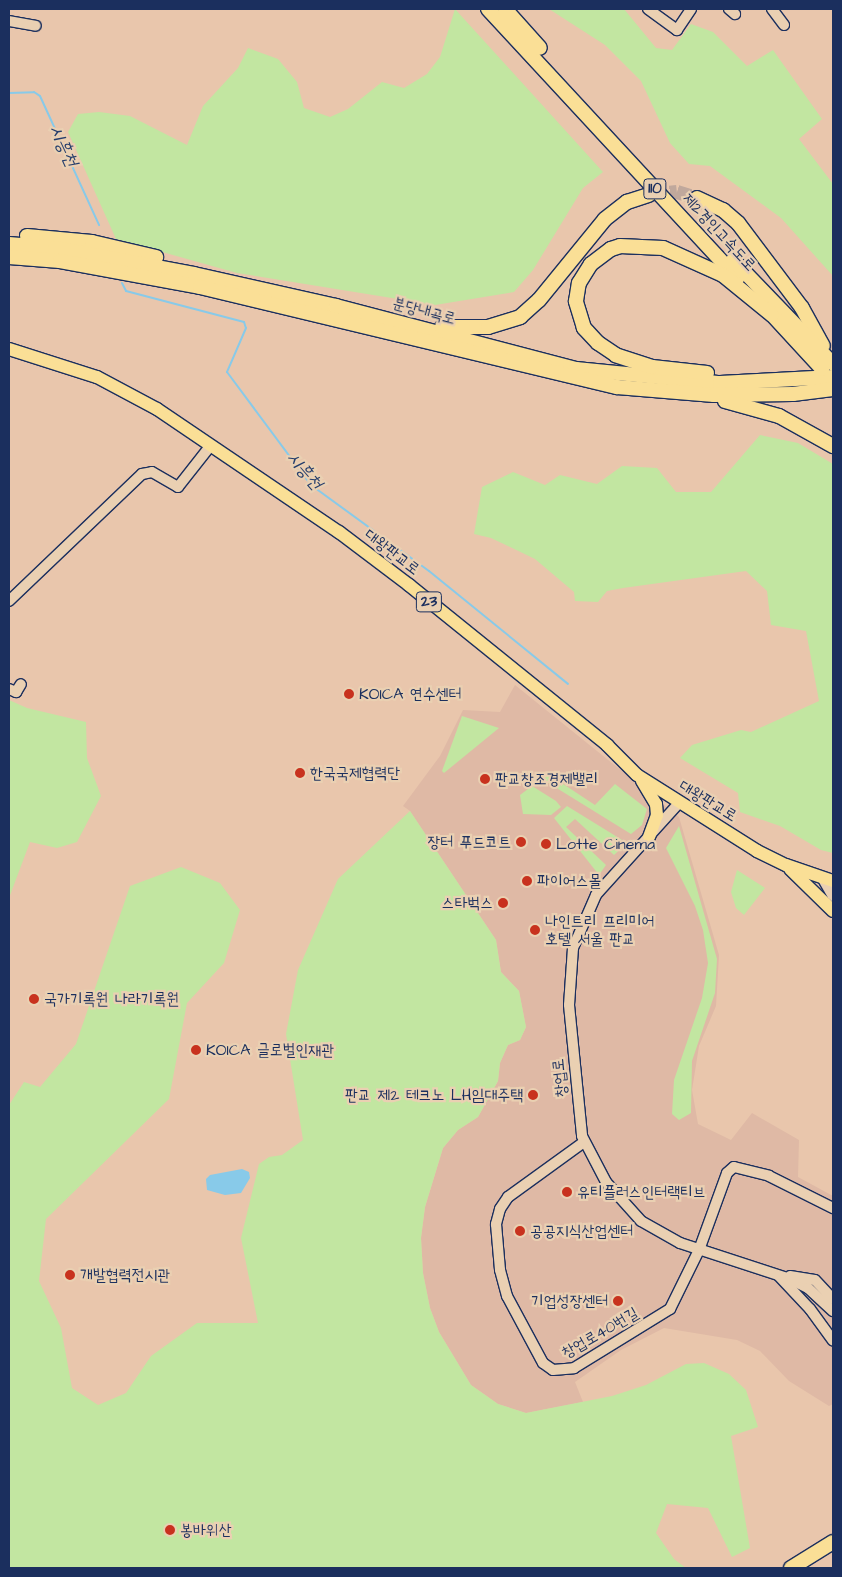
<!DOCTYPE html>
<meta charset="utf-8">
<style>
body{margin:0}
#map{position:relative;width:842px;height:1577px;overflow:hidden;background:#e9c6ac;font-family:"Architects Daughter","Poor Story",sans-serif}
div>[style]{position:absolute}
.built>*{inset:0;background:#dfb9a5}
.green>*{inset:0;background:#c2e6a1}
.water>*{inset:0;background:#88cae9}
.stream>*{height:2px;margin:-1px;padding:0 1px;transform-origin:1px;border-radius:1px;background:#88cae9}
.highway-tunnel>*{height:14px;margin-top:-7px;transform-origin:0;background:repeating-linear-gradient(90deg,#c0a89c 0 14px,transparent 0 21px)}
.roads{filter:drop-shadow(1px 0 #1b2f5e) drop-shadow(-1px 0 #1b2f5e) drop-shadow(0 1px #1b2f5e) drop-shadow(0 -1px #1b2f5e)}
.minor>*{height:10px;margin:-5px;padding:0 5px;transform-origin:5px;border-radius:5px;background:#ead0b2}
.major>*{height:12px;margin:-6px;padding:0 6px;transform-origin:6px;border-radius:6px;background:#fadf96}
.highway>*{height:14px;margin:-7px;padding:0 7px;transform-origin:7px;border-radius:7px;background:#fadf96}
.dots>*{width:14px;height:14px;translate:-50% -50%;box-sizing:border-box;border:2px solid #ead0b2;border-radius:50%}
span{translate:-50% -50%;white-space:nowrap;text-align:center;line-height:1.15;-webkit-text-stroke:4.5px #ead0b2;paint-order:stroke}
.shield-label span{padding:1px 4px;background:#ead0b2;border:1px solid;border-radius:4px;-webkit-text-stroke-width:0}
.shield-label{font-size:15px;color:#1b2f5e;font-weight:700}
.street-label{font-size:16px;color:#1b2f5e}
.poi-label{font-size:16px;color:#1b2f5e}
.left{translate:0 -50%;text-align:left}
.right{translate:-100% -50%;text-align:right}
.water-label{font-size:18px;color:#263e6c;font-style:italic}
.frame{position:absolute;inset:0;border:10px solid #1b2f5e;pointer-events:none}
</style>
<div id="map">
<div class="built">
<i style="clip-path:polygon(515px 685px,679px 817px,719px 955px,716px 1006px,699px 1046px,692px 1090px,698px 1124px,731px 1140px,752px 1113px,799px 1140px,798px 1177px,833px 1196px,833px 1404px,829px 1406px,789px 1381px,760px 1351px,737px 1340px,664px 1328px,621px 1350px,575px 1382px,583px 1402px,526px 1413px,498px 1404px,471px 1385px,439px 1332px,430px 1308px,423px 1273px,421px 1238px,425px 1207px,443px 1148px,458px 1130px,478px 1117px,498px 1081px,500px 1063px,508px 1045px,520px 1040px,526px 1027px,519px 991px,501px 972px,496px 940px,410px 811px,403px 806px,440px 756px,463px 710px,500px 712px)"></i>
</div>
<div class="green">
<i style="clip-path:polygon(455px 9px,603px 172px,583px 188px,533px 270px,514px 292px,435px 305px,237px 273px,116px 239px,68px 132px,78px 114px,99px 112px,130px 116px,187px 145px,203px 106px,238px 68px,248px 48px,278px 59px,297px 82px,304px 108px,330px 117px,348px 109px,382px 82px,404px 88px,427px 74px,440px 57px)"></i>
<i style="clip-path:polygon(549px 9px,624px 9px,656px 48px,672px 50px,691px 24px,713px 32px,747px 66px,773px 50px,822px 119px,799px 139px,833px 184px,833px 276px,781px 218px,710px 166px,689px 164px,670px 143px,641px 81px,605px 45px)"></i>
<i style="clip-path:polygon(760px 435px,798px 443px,833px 464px,833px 853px,821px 850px,780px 826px,740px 812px,738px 793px,680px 758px,692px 745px,741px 730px,751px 732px,819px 701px,806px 631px,771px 625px,767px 591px,746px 571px,623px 588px,607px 591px,598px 602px,575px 601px,574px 592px,535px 559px,491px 538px,474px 534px,482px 487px,513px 472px,545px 485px,560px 475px,597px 484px,622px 466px,657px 468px,676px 492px,711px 492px)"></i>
<i style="clip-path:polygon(9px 700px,27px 708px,86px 722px,87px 758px,101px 796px,77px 842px,57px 848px,30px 842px,9px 898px)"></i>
<i style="clip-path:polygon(462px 716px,499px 728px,444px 773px,442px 771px)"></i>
<i style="clip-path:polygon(548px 774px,595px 805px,615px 784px,647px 809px,642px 825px,631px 834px,542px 779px)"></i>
<i style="clip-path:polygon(532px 786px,556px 801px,561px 807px,551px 815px,523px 814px,520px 795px)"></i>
<i style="clip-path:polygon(567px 806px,627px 843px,614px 855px,575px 819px,566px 827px,606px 865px,599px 875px,554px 818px)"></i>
<i style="clip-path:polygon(410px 811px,496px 940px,501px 972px,519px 991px,526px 1027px,520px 1040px,508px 1045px,500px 1063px,498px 1081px,478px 1117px,458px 1130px,443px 1148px,425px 1207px,421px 1238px,423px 1273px,430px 1308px,439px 1332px,471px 1385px,498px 1404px,526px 1413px,612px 1396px,646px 1385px,686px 1364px,704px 1363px,729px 1374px,746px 1390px,758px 1427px,731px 1436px,750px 1548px,732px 1557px,708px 1508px,667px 1504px,656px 1533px,674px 1559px,686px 1568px,9px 1568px,9px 1105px,24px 1082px,40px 1087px,76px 1044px,130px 886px,181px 867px,220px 883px,240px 910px,224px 963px,187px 1003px,169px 1099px,46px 1219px,39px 1281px,61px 1328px,72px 1388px,98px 1405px,126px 1393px,151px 1356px,197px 1323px,258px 1323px,241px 1238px,259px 1164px,269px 1157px,282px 1155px,303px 1140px,286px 1034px,298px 970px,338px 879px)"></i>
<i style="clip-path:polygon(679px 826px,717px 959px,715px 993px,692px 1061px,691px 1113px,679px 1120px,672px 1114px,674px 1080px,702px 998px,708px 963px,703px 930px,695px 906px,666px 848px)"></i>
<i style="clip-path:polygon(737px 870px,765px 888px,744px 915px,736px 908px,731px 892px)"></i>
</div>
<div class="water">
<i style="clip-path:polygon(242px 1169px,249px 1172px,250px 1178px,241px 1193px,225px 1195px,207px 1190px,206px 1179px,210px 1175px)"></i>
</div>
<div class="stream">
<i style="left:9px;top:93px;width:25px;rotate:-2deg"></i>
<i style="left:34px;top:92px;width:7px;rotate:34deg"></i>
<i style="left:40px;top:96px;width:142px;rotate:65.4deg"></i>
<i style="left:122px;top:283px;width:9px;rotate:63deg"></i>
<i style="left:126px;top:291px;width:122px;rotate:14.7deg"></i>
<i style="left:244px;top:322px;width:6px;rotate:72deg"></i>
<i style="left:246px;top:328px;width:48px;rotate:113.4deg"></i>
<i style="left:227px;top:372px;width:141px;rotate:53.4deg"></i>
<i style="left:311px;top:485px;width:146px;rotate:36.1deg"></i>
<i style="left:429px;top:571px;width:179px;rotate:39.1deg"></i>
</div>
<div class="highway-tunnel">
<i style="left:649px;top:195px;width:28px;rotate:-6deg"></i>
<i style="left:677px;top:192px;width:21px;rotate:17deg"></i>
</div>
<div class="roads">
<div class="minor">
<i style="left:648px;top:9px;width:36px;rotate:36deg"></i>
<i style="left:677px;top:30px;width:25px;rotate:-56deg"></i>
<i style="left:729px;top:9px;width:8px;rotate:40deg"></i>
<i style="left:772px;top:9px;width:20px;rotate:53deg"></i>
<i style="left:9px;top:21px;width:27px;rotate:10deg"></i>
<i style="left:9px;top:601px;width:184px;rotate:-43.7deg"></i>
<i style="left:142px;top:474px;width:10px;rotate:-11deg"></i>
<i style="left:152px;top:472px;width:30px;rotate:30deg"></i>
<i style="left:178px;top:487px;width:53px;rotate:-51.8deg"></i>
<i style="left:9px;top:689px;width:8px;rotate:23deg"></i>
<i style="left:16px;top:692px;width:9px;rotate:-58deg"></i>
<i style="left:679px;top:803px;width:124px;rotate:132.1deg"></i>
<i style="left:596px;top:895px;width:58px;rotate:113.5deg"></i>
<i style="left:573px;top:948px;width:57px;rotate:94deg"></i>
<i style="left:569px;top:1005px;width:132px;rotate:84.3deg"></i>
<i style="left:582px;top:1136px;width:52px;rotate:62.4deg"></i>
<i style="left:606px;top:1182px;width:52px;rotate:48.1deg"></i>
<i style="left:641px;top:1221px;width:45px;rotate:29.4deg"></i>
<i style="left:680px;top:1243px;width:116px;rotate:18.1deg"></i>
<i style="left:790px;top:1279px;width:20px;rotate:27deg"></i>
<i style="left:808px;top:1288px;width:34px;rotate:43deg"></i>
<i style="left:823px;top:879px;width:20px;rotate:60deg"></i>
<i style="left:584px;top:1142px;width:94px;rotate:144.1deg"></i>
<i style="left:508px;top:1197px;width:14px;rotate:124deg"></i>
<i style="left:500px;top:1209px;width:16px;rotate:105deg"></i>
<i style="left:496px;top:1224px;width:46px;rotate:85deg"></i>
<i style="left:500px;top:1270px;width:27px;rotate:75deg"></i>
<i style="left:507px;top:1296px;width:76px;rotate:61.8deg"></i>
<i style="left:543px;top:1363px;width:12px;rotate:35deg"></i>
<i style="left:553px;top:1370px;width:21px;rotate:-5deg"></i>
<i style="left:574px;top:1368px;width:113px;rotate:-31.6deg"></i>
<i style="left:670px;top:1309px;width:66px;rotate:-63.8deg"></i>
<i style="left:699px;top:1250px;width:82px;rotate:-70deg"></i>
<i style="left:727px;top:1173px;width:9px;rotate:-41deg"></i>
<i style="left:734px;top:1167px;width:36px;rotate:14deg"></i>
<i style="left:769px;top:1176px;width:72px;rotate:26.6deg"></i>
<i style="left:779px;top:1276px;width:45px;rotate:46.8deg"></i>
<i style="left:810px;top:1309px;width:39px;rotate:54deg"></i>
<i style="left:790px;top:1276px;width:25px;rotate:9deg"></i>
<i style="left:815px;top:1280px;width:26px;rotate:47deg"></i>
</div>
<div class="major">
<i style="left:9px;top:349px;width:92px;rotate:17.7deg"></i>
<i style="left:97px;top:377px;width:68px;rotate:28.1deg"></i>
<i style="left:157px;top:409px;width:220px;rotate:34.1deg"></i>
<i style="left:339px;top:532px;width:88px;rotate:37.1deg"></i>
<i style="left:409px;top:585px;width:255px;rotate:38.9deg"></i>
<i style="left:607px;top:745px;width:42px;rotate:45deg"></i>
<i style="left:637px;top:775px;width:142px;rotate:32.3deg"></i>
<i style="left:757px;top:851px;width:32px;rotate:26deg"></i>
<i style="left:786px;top:865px;width:50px;rotate:18.8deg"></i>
<i style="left:642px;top:781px;width:27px;rotate:59deg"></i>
<i style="left:656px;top:804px;width:11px;rotate:85deg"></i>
<i style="left:657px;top:815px;width:23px;rotate:110deg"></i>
<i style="left:790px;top:869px;width:60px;rotate:44.3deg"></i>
</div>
<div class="highway">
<i style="left:488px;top:9px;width:367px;rotate:47.2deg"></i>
<i style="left:505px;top:9px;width:52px;rotate:48.1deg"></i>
<i style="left:697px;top:198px;width:29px;rotate:25deg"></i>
<i style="left:723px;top:210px;width:20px;rotate:41deg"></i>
<i style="left:738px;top:223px;width:106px;rotate:53deg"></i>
<i style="left:802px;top:308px;width:43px;rotate:61.1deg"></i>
<i style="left:27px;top:236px;width:65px;rotate:5.3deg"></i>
<i style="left:92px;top:242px;width:66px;rotate:13.2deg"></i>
<i style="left:9px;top:244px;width:46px;rotate:5deg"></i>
<i style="left:55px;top:248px;width:141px;rotate:10.6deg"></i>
<i style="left:194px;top:274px;width:146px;rotate:12.7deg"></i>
<i style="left:336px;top:306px;width:248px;rotate:14.7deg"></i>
<i style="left:576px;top:369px;width:145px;rotate:5.6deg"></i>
<i style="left:720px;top:383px;width:113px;rotate:-3deg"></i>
<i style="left:9px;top:257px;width:51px;rotate:4.5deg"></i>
<i style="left:60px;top:261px;width:142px;rotate:10.5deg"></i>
<i style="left:200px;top:287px;width:429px;rotate:13.5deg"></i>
<i style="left:617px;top:387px;width:97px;rotate:4.7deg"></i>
<i style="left:714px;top:395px;width:79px;rotate:-0.7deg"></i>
<i style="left:793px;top:394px;width:40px;rotate:-7.1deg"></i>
<i style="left:733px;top:260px;width:144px;rotate:46.1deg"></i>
<i style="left:766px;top:308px;width:83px;rotate:47.4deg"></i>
<i style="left:442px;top:327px;width:46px"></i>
<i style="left:488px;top:327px;width:34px;rotate:-17deg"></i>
<i style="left:520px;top:317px;width:25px;rotate:-42deg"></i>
<i style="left:539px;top:300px;width:104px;rotate:-50.8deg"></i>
<i style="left:605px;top:219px;width:28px;rotate:-38deg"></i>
<i style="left:627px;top:202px;width:23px;rotate:-18deg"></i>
<i style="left:707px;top:373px;width:55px;rotate:-173.8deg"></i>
<i style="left:652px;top:367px;width:38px;rotate:-162deg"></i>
<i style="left:616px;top:355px;width:22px;rotate:-146deg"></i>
<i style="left:598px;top:343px;width:21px;rotate:-133deg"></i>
<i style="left:584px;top:328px;width:28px;rotate:-107deg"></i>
<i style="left:576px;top:301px;width:18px;rotate:-81deg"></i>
<i style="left:579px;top:283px;width:22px;rotate:-58deg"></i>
<i style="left:591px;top:264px;width:25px;rotate:-37deg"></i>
<i style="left:611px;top:249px;width:9px;rotate:-18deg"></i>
<i style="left:620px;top:246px;width:43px;rotate:2.7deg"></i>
<i style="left:663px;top:248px;width:66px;rotate:24.2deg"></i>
<i style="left:723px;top:275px;width:63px;rotate:39.2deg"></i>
<i style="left:725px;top:401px;width:56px;rotate:15.5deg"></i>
<i style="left:779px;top:416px;width:62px;rotate:29.1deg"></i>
<i style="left:791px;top:1568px;width:49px;rotate:-31.8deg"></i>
</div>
</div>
<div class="dots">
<i style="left:349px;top:694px;background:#c8321e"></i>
<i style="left:300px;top:773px;background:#c8321e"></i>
<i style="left:485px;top:779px;background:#c8321e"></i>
<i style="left:521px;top:842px;background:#c8321e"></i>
<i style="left:546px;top:844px;background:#c8321e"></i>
<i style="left:527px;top:881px;background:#c8321e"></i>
<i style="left:503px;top:903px;background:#c8321e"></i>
<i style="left:535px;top:930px;background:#c8321e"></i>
<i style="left:34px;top:999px;background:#c8321e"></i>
<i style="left:196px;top:1050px;background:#c8321e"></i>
<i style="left:533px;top:1095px;background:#c8321e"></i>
<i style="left:567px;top:1192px;background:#c8321e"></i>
<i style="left:520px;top:1231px;background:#c8321e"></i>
<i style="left:70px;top:1275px;background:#c8321e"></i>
<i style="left:618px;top:1301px;background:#c8321e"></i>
<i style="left:170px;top:1530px;background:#c8321e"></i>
</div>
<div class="shield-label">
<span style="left:655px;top:189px">110</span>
<span style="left:429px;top:602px">23</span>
</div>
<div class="street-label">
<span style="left:719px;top:232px;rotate:47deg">제2경인고속도로</span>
<span style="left:424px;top:311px;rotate:15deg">분당내곡로</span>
<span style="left:392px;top:552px;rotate:37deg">대왕판교로</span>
<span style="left:708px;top:801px;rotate:31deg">대왕판교로</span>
<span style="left:560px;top:1078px;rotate:-96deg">창업로</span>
<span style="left:600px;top:1333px;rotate:-30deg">창업로40번길</span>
</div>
<div class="poi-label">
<span class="left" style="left:359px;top:694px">KOICA 연수센터</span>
<span class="left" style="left:310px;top:773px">한국국제협력단</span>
<span class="left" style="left:495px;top:779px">판교창조경제밸리</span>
<span class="right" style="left:511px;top:842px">장터 푸드코트</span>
<span class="left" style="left:556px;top:844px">Lotte Cinema</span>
<span class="left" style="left:537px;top:881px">파이어스몰</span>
<span class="right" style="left:493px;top:903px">스타벅스</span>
<span class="left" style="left:545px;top:930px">나인트리 프리미어<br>호텔 서울 판교</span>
<span class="left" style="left:44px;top:999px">국가기록원 나라기록원</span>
<span class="left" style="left:206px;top:1050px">KOICA 글로벌인재관</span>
<span class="right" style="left:523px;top:1095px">판교 제2 테크노 LH임대주택</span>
<span class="left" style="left:577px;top:1192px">유티플러스인터랙티브</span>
<span class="left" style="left:530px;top:1231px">공공지식산업센터</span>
<span class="left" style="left:80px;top:1275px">개발협력전시관</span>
<span class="right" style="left:608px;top:1301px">기업성장센터</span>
<span class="left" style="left:180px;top:1530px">봉바위산</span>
</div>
<div class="water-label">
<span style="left:63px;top:146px;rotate:65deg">시흥천</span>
<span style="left:304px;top:471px;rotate:49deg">시흥천</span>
</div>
<div class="frame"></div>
</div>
